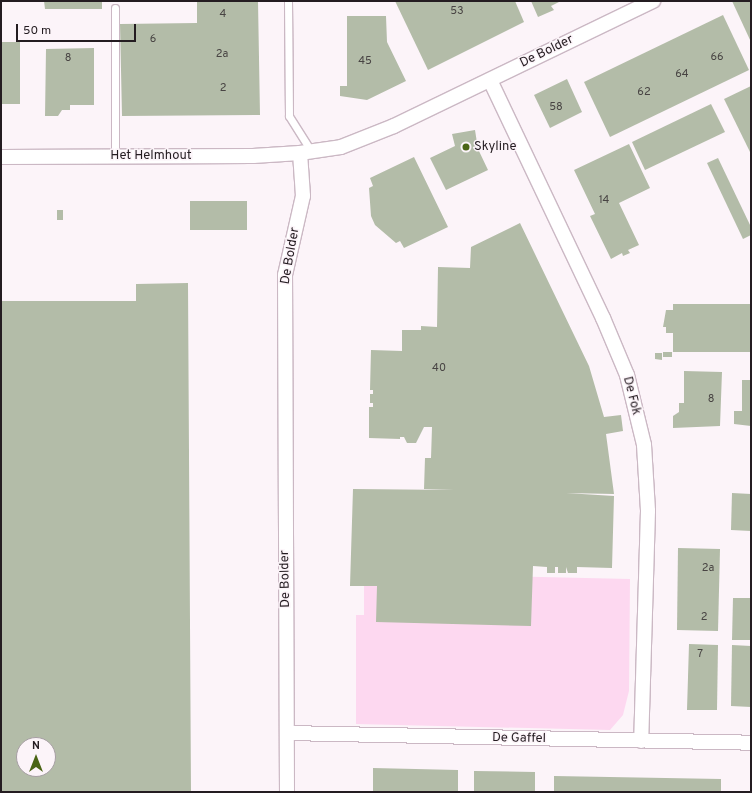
<!DOCTYPE html>
<style>
body{margin:0}
#map{position:relative;width:752px;height:793px;overflow:hidden;background:#fcf4f9;font-family:Overpass,sans-serif}
div>[style]{position:absolute}
.green>*{inset:0;background:#fdd8f0}
.building>*{inset:0;background:#b3bca8}
.roads{filter:drop-shadow(1px 0 #cbb8c4) drop-shadow(-1px 0 #cbb8c4) drop-shadow(0 1px #cbb8c4) drop-shadow(0 -1px #cbb8c4)}
.lane>*{height:7px;margin:-3.5px;padding:0 3.5px;transform-origin:3.5px;border-radius:3.5px;background:#fff}
.street>*{height:14px;margin:-7px;padding:0 7px;transform-origin:7px;border-radius:7px;background:#fff}
.dots>*{width:11px;height:11px;translate:-50% -50%;box-sizing:border-box;border:2px solid #fcf4f9;border-radius:50%}
span{translate:-50% -50%;white-space:nowrap;text-align:center;line-height:1.15;-webkit-text-stroke:3px #fcf4f9;paint-order:stroke}
.number-label{font-size:11px;color:#484443}
.number-label span{-webkit-text-stroke-width:0}
.street-label{font-size:13px;color:#241c21}
.poi-label{font-size:13px;color:#241c21}
.left{translate:0 -50%;text-align:left}
.frame{position:absolute;inset:0;border:2px solid #241c21;pointer-events:none}
.north{position:absolute;left:16px;top:737px;width:40px;height:40px;box-sizing:border-box;background:#fcf4f9;border:1px solid #a69ea3;border-radius:50%;rotate:0deg;font-size:11px;font-weight:700;line-height:16px;text-align:center;color:#241c21}
.north::after{content:'';display:block;margin:auto;width:14px;height:18px;background:#4a6415;clip-path:polygon(50% 0,100% 100%,50% 72%,0 100%)}
.scale{position:absolute;left:16px;top:24px;width:120px;height:18px;box-sizing:border-box;border:2px solid #241c21;border-top:0;padding-left:5px;font-size:12px;line-height:14px;white-space:nowrap;color:#241c21;-webkit-text-stroke:3px #fcf4f9;paint-order:stroke}
</style>
<div id="map">
<div class="green">
<i style="clip-path:polygon(364px 573px,630px 579px,629px 691px,623px 715px,610px 730px,356px 724px,356px 615px,364px 615px)"></i>
</div>
<div class="building">
<i style="clip-path:polygon(44px 1px,102px 1px,102px 9px,45px 9px)"></i>
<i style="clip-path:polygon(197px 1px,258px 1px,260px 115px,122px 116px,120px 24px,197px 23px)"></i>
<i style="clip-path:polygon(395px 1px,515px 1px,524px 22px,428px 70px)"></i>
<i style="clip-path:polygon(531px 1px,561px 1px,551px 6px,554px 10px,538px 17px)"></i>
<i style="clip-path:polygon(732px 1px,751px 1px,751px 42px)"></i>
<i style="clip-path:polygon(723px 15px,749px 70px,610px 137px,584px 82px)"></i>
<i style="clip-path:polygon(347px 16px,386px 16px,387px 42px,406px 81px,367px 100px,340px 96px,340px 86px,347px 86px)"></i>
<i style="clip-path:polygon(1px 42px,20px 42px,20px 104px,1px 104px)"></i>
<i style="clip-path:polygon(94px 48px,94px 105px,70px 105px,70px 110px,62px 110px,58px 116px,45px 116px,46px 49px)"></i>
<i style="clip-path:polygon(567px 79px,582px 112px,550px 128px,534px 95px)"></i>
<i style="clip-path:polygon(751px 86px,751px 154px,724px 99px)"></i>
<i style="clip-path:polygon(711px 104px,725px 132px,645px 170px,632px 142px)"></i>
<i style="clip-path:polygon(475px 130px,478px 149px,488px 170px,446px 190px,430px 158px,455px 146px,452px 134px)"></i>
<i style="clip-path:polygon(629px 144px,650px 188px,619px 203px,639px 245px,628px 250px,630px 253px,623px 256px,622px 253px,611px 259px,590px 216px,595px 214px,574px 170px)"></i>
<i style="clip-path:polygon(414px 157px,448px 227px,404px 248px,400px 241px,396px 243px,375px 225px,371px 216px,369px 188px,373px 186px,370px 178px)"></i>
<i style="clip-path:polygon(718px 158px,751px 227px,751px 235px,743px 239px,707px 163px)"></i>
<i style="clip-path:polygon(190px 201px,247px 201px,247px 230px,190px 230px)"></i>
<i style="clip-path:polygon(57px 210px,63px 210px,63px 220px,57px 220px)"></i>
<i style="clip-path:polygon(520px 223px,589px 366px,604px 417px,621px 415px,623px 431px,606px 434px,614px 494px,566px 493px,614px 496px,612px 568px,577px 567px,577px 573px,568px 573px,566px 567px,566px 573px,558px 573px,558px 567px,555px 567px,555px 573px,547px 573px,547px 567px,533px 566px,531px 626px,376px 622px,377px 586px,350px 586px,353px 489px,454px 490px,424px 489px,425px 458px,431px 458px,432px 427px,424px 427px,416px 443px,407px 443px,404px 437px,400px 437px,400px 439px,369px 438px,369px 407px,373px 407px,373px 403px,370px 403px,370px 394px,373px 394px,373px 390px,370px 390px,371px 350px,402px 351px,402px 330px,421px 330px,421px 326px,437px 327px,438px 267px,470px 268px,471px 247px)"></i>
<i style="clip-path:polygon(evenodd,188px 283px,191px 792px,1px 792px,1px 301px,136px 301px,136px 284px,188px 283px,24px 745px,48px 745px,48px 769px,24px 769px,24px 745px)"></i>
<i style="clip-path:polygon(673px 304px,751px 304px,751px 352px,673px 352px,673px 333px,666px 333px,666px 327px,663px 327px,666px 310px,673px 310px)"></i>
<i style="clip-path:polygon(663px 352px,672px 352px,672px 357px,663px 357px)"></i>
<i style="clip-path:polygon(655px 353px,662px 353px,662px 360px,655px 359px)"></i>
<i style="clip-path:polygon(684px 371px,722px 372px,720px 426px,673px 428px,673px 416px,679px 412px,679px 403px,684px 403px)"></i>
<i style="clip-path:polygon(742px 380px,751px 380px,751px 426px,734px 424px,734px 411px,742px 411px)"></i>
<i style="clip-path:polygon(732px 493px,751px 494px,751px 531px,731px 530px)"></i>
<i style="clip-path:polygon(678px 548px,720px 549px,718px 631px,677px 630px)"></i>
<i style="clip-path:polygon(733px 598px,751px 598px,751px 640px,732px 640px)"></i>
<i style="clip-path:polygon(689px 644px,718px 645px,717px 710px,687px 710px)"></i>
<i style="clip-path:polygon(732px 645px,751px 646px,751px 707px,731px 706px)"></i>
<i style="clip-path:polygon(373px 768px,458px 770px,458px 792px,373px 792px)"></i>
<i style="clip-path:polygon(474px 771px,535px 772px,535px 792px,474px 792px)"></i>
<i style="clip-path:polygon(554px 776px,721px 779px,721px 792px,554px 792px)"></i>
</div>
<div class="roads">
<div class="lane">
<i style="left:288px;top:1px;width:115px;rotate:89.5deg"></i>
<i style="left:289px;top:116px;width:41px;rotate:57.8deg"></i>
<i style="left:115px;top:8px;width:149px;rotate:90deg"></i>
</div>
<div class="street">
<i style="left:490px;top:80px;width:263px;rotate:64.6deg"></i>
<i style="left:603px;top:318px;width:62px;rotate:67.2deg"></i>
<i style="left:627px;top:375px;width:72px;rotate:76.3deg"></i>
<i style="left:644px;top:445px;width:66px;rotate:86.5deg"></i>
<i style="left:648px;top:511px;width:230px;rotate:91.7deg"></i>
<i style="left:1px;top:157px;width:252px;rotate:-0.2deg"></i>
<i style="left:253px;top:156px;width:47px;rotate:-3.7deg"></i>
<i style="left:287px;top:733px;width:464px;rotate:1.2deg"></i>
<i style="left:287px;top:792px;width:517px;rotate:-90.22deg"></i>
<i style="left:285px;top:275px;width:81px;rotate:-77.2deg"></i>
<i style="left:303px;top:196px;width:43px;rotate:-94deg"></i>
<i style="left:300px;top:153px;width:41px;rotate:-8.3deg"></i>
<i style="left:341px;top:147px;width:57px;rotate:-21.6deg"></i>
<i style="left:394px;top:126px;width:288px;rotate:-25.8deg"></i>
</div>
</div>
<div class="dots">
<i style="left:466px;top:147px;background:#4a6415"></i>
</div>
<div class="number-label">
<span style="left:457px;top:11px">53</span>
<span style="left:223px;top:14px">4</span>
<span style="left:153px;top:39px">6</span>
<span style="left:222px;top:54px">2a</span>
<span style="left:717px;top:57px">66</span>
<span style="left:68px;top:58px">8</span>
<span style="left:365px;top:61px">45</span>
<span style="left:682px;top:74px">64</span>
<span style="left:223px;top:88px">2</span>
<span style="left:644px;top:92px">62</span>
<span style="left:556px;top:107px">58</span>
<span style="left:604px;top:200px">14</span>
<span style="left:439px;top:368px">40</span>
<span style="left:711px;top:399px">8</span>
<span style="left:708px;top:568px">2a</span>
<span style="left:704px;top:617px">2</span>
<span style="left:700px;top:654px">7</span>
</div>
<div class="street-label">
<span style="left:547px;top:52px;rotate:-26deg">De Bolder</span>
<span style="left:151px;top:156px">Het Helmhout</span>
<span style="left:291px;top:256px;rotate:-80deg">De Bolder</span>
<span style="left:631px;top:396px;rotate:76deg">De Fok</span>
<span style="left:286px;top:579px;rotate:-91deg">De Bolder</span>
<span style="left:519px;top:739px;rotate:1deg">De Gaffel</span>
</div>
<div class="poi-label">
<span class="left" style="left:474px;top:147px">Skyline</span>
</div>
<div class="frame"></div>
<div class="north">N</div>
<div class="scale">50 m</div>
</div>
